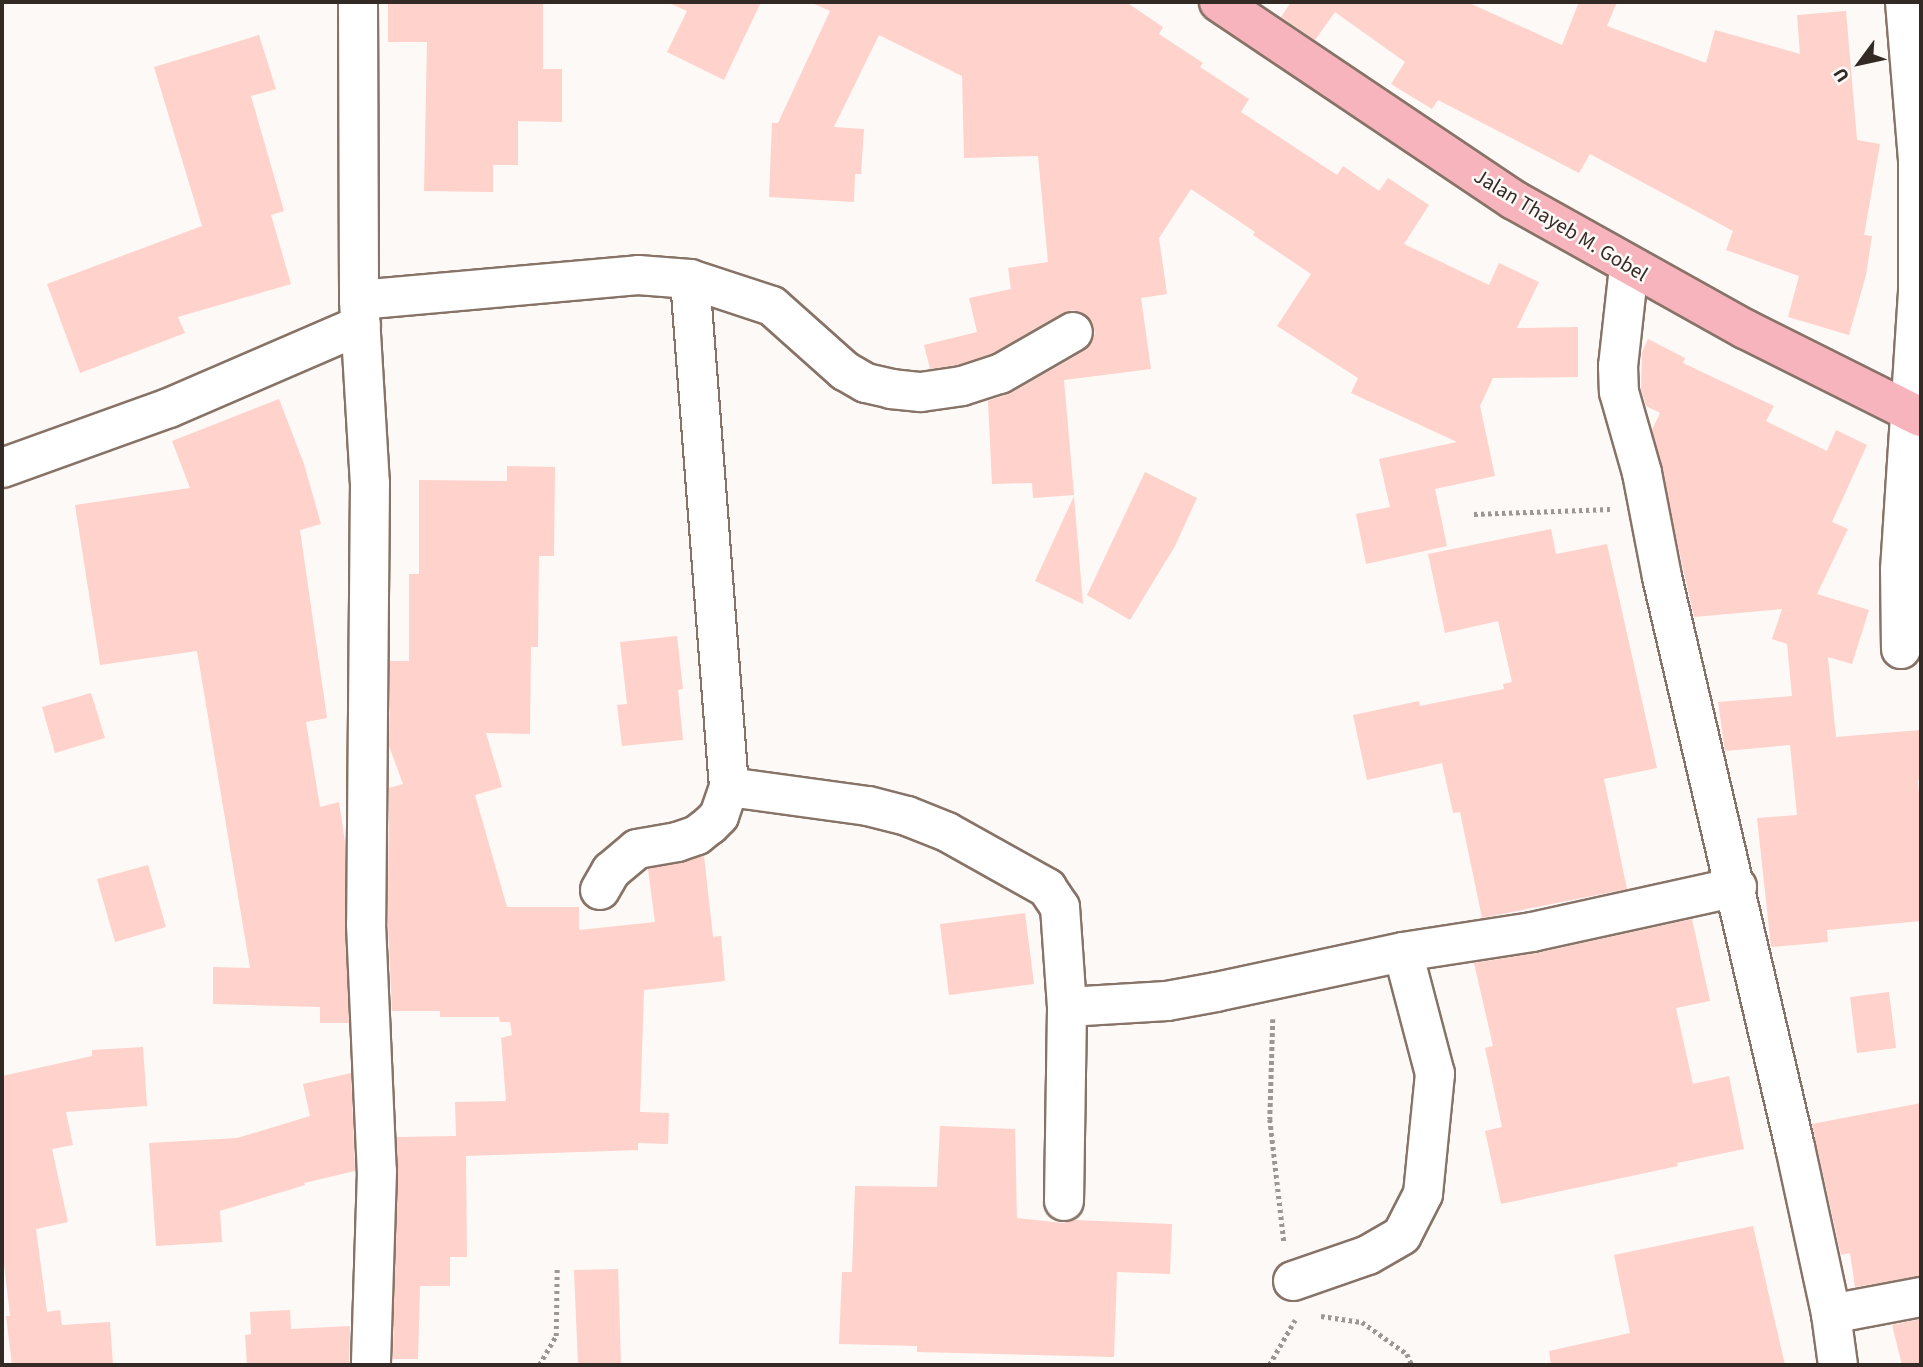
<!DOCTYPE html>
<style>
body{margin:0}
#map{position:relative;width:1923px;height:1367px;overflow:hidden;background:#fdf9f6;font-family:"Source Sans 3",sans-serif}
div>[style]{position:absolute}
.building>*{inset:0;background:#ffd2cb}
.path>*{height:4.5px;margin-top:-2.25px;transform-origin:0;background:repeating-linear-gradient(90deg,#9d9793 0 3.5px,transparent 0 7px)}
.roads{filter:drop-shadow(2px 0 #877367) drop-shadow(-2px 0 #877367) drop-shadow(0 2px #877367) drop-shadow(0 -2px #877367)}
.minor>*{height:38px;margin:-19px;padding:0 19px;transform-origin:19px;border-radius:19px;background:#fff}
.major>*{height:38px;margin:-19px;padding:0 19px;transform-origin:19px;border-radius:19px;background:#f8b4bd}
span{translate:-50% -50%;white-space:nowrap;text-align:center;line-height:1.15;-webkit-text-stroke:5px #fdf9f6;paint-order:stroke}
.street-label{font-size:21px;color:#332a25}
.frame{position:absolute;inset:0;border:4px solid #332a25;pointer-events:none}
.north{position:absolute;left:1825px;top:28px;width:70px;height:70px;-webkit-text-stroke:5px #fdf9f6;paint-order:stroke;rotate:237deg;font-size:19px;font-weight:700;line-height:28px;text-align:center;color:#332a25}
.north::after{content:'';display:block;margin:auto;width:24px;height:32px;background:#332a25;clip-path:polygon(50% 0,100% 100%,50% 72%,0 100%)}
</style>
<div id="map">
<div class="building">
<i style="clip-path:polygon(388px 2px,543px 2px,543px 69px,562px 69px,562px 122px,518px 121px,518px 165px,493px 165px,493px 192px,424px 191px,427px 42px,388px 42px)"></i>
<i style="clip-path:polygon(667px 2px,761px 2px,724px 80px,667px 52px,687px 11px)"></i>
<i style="clip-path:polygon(810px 2px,1126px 2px,1163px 27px,1159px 34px,1203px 63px,1200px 67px,1249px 99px,1241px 112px,1337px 175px,1343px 166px,1379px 191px,1388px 178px,1429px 205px,1404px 244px,1489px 285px,1499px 263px,1539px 282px,1517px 328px,1578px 327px,1578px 377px,1493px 378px,1480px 406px,1495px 476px,1435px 489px,1447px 546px,1366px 564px,1356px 514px,1390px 507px,1379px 459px,1457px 442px,1351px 393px,1358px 378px,1277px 326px,1311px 274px,1253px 235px,1255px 232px,1191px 189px,1159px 238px,1167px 294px,1141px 298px,1151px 369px,1064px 380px,1074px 495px,1033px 498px,1032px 483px,992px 484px,988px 401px,1011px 393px,1084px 351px,1092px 342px,1095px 333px,1092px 322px,1083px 313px,1072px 310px,1063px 313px,991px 354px,957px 365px,930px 369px,924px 345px,977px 332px,969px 298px,1011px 289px,1008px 268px,1048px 262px,1038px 156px,964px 158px,962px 76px,879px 35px,834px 127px,864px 129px,861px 174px,855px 174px,854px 202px,769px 197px,772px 123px,778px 123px,830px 11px)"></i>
<i style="clip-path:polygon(1291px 2px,1467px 2px,1562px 45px,1579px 2px,1617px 2px,1607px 26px,1706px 63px,1715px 30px,1800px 54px,1797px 15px,1846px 11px,1857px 140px,1880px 144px,1864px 235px,1872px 236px,1866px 275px,1849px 335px,1788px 317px,1799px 276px,1726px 250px,1733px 231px,1590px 154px,1579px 173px,1438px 100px,1432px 109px,1391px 84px,1405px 62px,1335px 12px,1315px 40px,1281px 17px)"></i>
<i style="clip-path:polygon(259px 35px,276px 89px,251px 96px,284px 211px,271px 215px,291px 284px,178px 317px,185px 333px,80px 373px,47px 284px,202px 226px,154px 67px)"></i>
<i style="clip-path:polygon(1648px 339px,1685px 358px,1683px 363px,1774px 406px,1766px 421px,1827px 451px,1836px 430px,1867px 445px,1832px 522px,1848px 529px,1817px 594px,1869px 610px,1852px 664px,1828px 657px,1836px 737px,1921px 730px,1921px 780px,1918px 780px,1921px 817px,1921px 921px,1827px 930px,1828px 942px,1771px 947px,1757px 818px,1797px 815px,1790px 745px,1725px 751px,1718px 702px,1792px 696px,1787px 644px,1772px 639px,1782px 609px,1694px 617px,1652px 430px,1660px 413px,1646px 406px,1641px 389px,1642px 352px)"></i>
<i style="clip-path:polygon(279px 399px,304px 464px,321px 524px,300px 530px,327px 718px,306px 722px,320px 807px,339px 802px,345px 842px,349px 1023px,320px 1023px,320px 1007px,213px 1004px,213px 967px,250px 968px,197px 651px,100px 665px,75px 505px,190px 488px,172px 441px)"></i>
<i style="clip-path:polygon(507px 466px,555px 467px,554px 556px,539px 556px,538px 647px,531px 647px,530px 734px,486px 733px,502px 787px,475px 795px,507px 907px,579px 907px,579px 930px,655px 922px,648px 869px,704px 856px,713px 937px,721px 936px,725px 981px,644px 990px,640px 1112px,669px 1113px,668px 1144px,638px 1143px,638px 1150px,466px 1156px,467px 1257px,450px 1257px,450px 1286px,420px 1286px,418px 1359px,393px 1359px,397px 1137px,456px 1136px,455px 1102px,506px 1101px,501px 1038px,512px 1035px,510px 1022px,500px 1022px,499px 1017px,440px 1017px,440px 1011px,392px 1011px,388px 924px,389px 788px,403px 784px,389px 746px,390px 661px,409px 661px,409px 574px,419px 574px,419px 480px,507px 481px)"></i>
<i style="clip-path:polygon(1145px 472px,1197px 498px,1175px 546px,1130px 620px,1087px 595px)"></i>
<i style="clip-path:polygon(1074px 496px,1083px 604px,1035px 581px)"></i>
<i style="clip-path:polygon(1551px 529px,1556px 554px,1607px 544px,1657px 768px,1604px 779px,1627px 889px,1482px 918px,1460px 812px,1453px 813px,1442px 763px,1367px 780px,1353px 715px,1419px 701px,1420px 706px,1504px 689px,1503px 684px,1512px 682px,1498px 621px,1445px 633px,1428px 554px)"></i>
<i style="clip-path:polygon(677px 636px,683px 689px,678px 690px,683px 740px,622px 746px,617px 705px,627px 704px,620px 642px)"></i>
<i style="clip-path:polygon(91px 693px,105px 738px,55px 753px,42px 707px)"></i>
<i style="clip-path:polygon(148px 865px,166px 927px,115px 942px,97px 879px)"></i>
<i style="clip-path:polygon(1025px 913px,1034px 984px,949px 995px,940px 924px)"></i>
<i style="clip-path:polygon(1692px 919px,1710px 1001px,1676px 1008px,1693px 1084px,1729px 1076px,1744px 1149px,1677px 1163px,1678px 1166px,1501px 1204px,1485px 1131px,1502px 1127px,1485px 1048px,1493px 1046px,1474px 963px,1537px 953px)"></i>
<i style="clip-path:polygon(1889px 992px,1896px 1048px,1857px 1053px,1850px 997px)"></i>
<i style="clip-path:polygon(143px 1047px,147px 1106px,66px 1112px,73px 1145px,52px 1149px,68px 1222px,36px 1229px,47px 1312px,60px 1310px,62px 1325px,110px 1322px,113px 1365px,12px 1365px,6px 1316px,10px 1316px,2px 1246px,2px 1076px,92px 1056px,92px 1050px)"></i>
<i style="clip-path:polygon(351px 1073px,355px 1171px,304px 1183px,305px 1185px,220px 1211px,222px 1242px,156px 1246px,149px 1143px,237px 1138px,310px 1116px,303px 1084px)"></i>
<i style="clip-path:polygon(1921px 1103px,1921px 1276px,1855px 1287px,1850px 1253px,1841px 1255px,1812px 1124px)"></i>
<i style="clip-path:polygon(940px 1126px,1015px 1129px,1017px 1218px,1063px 1223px,1075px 1220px,1172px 1224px,1170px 1274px,1117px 1272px,1114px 1357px,917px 1352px,917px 1346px,839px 1344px,842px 1272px,852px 1272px,855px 1186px,937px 1187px)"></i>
<i style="clip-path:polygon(1753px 1226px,1785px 1365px,1551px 1365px,1549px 1351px,1630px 1333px,1614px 1255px)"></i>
<i style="clip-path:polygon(618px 1269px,621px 1365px,578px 1365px,574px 1270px)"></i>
<i style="clip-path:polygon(290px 1310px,291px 1329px,350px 1326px,349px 1365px,247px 1365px,245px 1335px,251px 1334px,250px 1312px)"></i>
<i style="clip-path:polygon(1921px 1319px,1921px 1365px,1902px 1365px,1892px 1325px)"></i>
</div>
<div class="path">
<i style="left:1474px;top:514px;width:136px;rotate:-2.1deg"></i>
<i style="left:1273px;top:1019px;width:100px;rotate:91.7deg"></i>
<i style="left:1270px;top:1119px;width:123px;rotate:83.5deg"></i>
<i style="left:1321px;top:1316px;width:41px;rotate:8.3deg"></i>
<i style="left:1362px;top:1322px;width:55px;rotate:35.4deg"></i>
<i style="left:1407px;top:1354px;width:12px;rotate:66deg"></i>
<i style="left:539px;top:1365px;width:34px;rotate:-60deg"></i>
<i style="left:556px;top:1336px;width:70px;rotate:-89.2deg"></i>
<i style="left:1269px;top:1365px;width:52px;rotate:-60deg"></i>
</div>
<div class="roads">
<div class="minor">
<i style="left:358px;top:2px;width:298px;rotate:89.8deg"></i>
<i style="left:359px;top:300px;width:183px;rotate:86.6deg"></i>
<i style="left:370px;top:483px;width:441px;rotate:90.5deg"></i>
<i style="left:366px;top:924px;width:247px;rotate:87.5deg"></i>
<i style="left:377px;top:1171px;width:194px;rotate:91.8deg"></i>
<i style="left:1629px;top:267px;width:100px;rotate:96.3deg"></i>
<i style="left:1618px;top:366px;width:26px;rotate:88deg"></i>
<i style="left:1619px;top:392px;width:84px;rotate:74.1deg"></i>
<i style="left:1642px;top:473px;width:106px;rotate:79.1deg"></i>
<i style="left:1662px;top:577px;width:585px;rotate:76.87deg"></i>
<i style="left:1795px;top:1147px;width:171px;rotate:77.8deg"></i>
<i style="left:1831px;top:1314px;width:51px;rotate:82.2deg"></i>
<i style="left:690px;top:279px;width:86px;rotate:18.2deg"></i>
<i style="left:772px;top:306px;width:98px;rotate:41.7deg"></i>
<i style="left:845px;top:371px;width:24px;rotate:30deg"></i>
<i style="left:866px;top:383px;width:26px;rotate:13deg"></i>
<i style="left:891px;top:389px;width:30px;rotate:6deg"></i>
<i style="left:921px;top:392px;width:41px;rotate:-8.3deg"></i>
<i style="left:962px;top:386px;width:40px;rotate:-18deg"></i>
<i style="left:1000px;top:374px;width:84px;rotate:-29.9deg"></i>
<i style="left:359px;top:300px;width:280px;rotate:-5.1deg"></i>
<i style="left:638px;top:275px;width:52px;rotate:4.4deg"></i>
<i style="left:690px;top:279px;width:509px;rotate:85.61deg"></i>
<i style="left:729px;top:787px;width:140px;rotate:7.8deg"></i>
<i style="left:868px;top:806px;width:40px;rotate:14.4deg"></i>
<i style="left:907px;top:816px;width:43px;rotate:21.8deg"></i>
<i style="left:947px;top:832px;width:115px;rotate:29.2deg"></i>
<i style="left:1047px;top:888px;width:23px;rotate:56deg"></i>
<i style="left:1060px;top:907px;width:100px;rotate:86deg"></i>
<i style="left:2px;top:468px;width:177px;rotate:-19.8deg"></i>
<i style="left:169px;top:408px;width:209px;rotate:-23.4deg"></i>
<i style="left:1901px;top:649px;width:79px;rotate:-90.7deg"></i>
<i style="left:1900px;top:570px;width:281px;rotate:-86.3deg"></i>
<i style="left:1918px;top:290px;width:130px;rotate:-90deg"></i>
<i style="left:1918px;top:160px;width:159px;rotate:-94.7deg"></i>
<i style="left:600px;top:890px;width:22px;rotate:-60deg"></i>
<i style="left:611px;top:871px;width:34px;rotate:-40deg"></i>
<i style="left:637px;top:849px;width:41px;rotate:-9.9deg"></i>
<i style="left:677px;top:842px;width:21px;rotate:-19deg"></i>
<i style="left:697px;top:835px;width:16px;rotate:-38deg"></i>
<i style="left:710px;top:825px;width:13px;rotate:-45deg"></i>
<i style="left:719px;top:816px;width:31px;rotate:-71deg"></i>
<i style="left:1064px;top:1201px;width:194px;rotate:-89.1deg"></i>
<i style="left:1067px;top:1007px;width:100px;rotate:-3.4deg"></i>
<i style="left:1167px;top:1001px;width:50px;rotate:-10.4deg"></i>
<i style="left:1216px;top:992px;width:191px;rotate:-12.1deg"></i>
<i style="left:1403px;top:952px;width:131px;rotate:-8.8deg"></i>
<i style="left:1532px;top:932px;width:210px;rotate:-12.4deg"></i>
<i style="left:1293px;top:1281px;width:79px;rotate:-19.1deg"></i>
<i style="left:1368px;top:1255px;width:39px;rotate:-30deg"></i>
<i style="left:1402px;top:1235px;width:46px;rotate:-62.9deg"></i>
<i style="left:1423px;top:1194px;width:121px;rotate:-84.3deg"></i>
<i style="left:1435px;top:1074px;width:126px;rotate:-104.7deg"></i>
<i style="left:1831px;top:1314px;width:92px;rotate:-10.7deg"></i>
</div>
<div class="major">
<i style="left:1219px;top:2px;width:355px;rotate:33.9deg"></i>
<i style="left:1514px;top:200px;width:265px;rotate:29.2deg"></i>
<i style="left:1745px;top:329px;width:197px;rotate:26.6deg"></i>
</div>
</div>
<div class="street-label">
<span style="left:1561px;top:225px;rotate:31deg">Jalan Thayeb M. Gobel</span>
</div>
<div class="frame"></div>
<div class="north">U</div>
</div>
